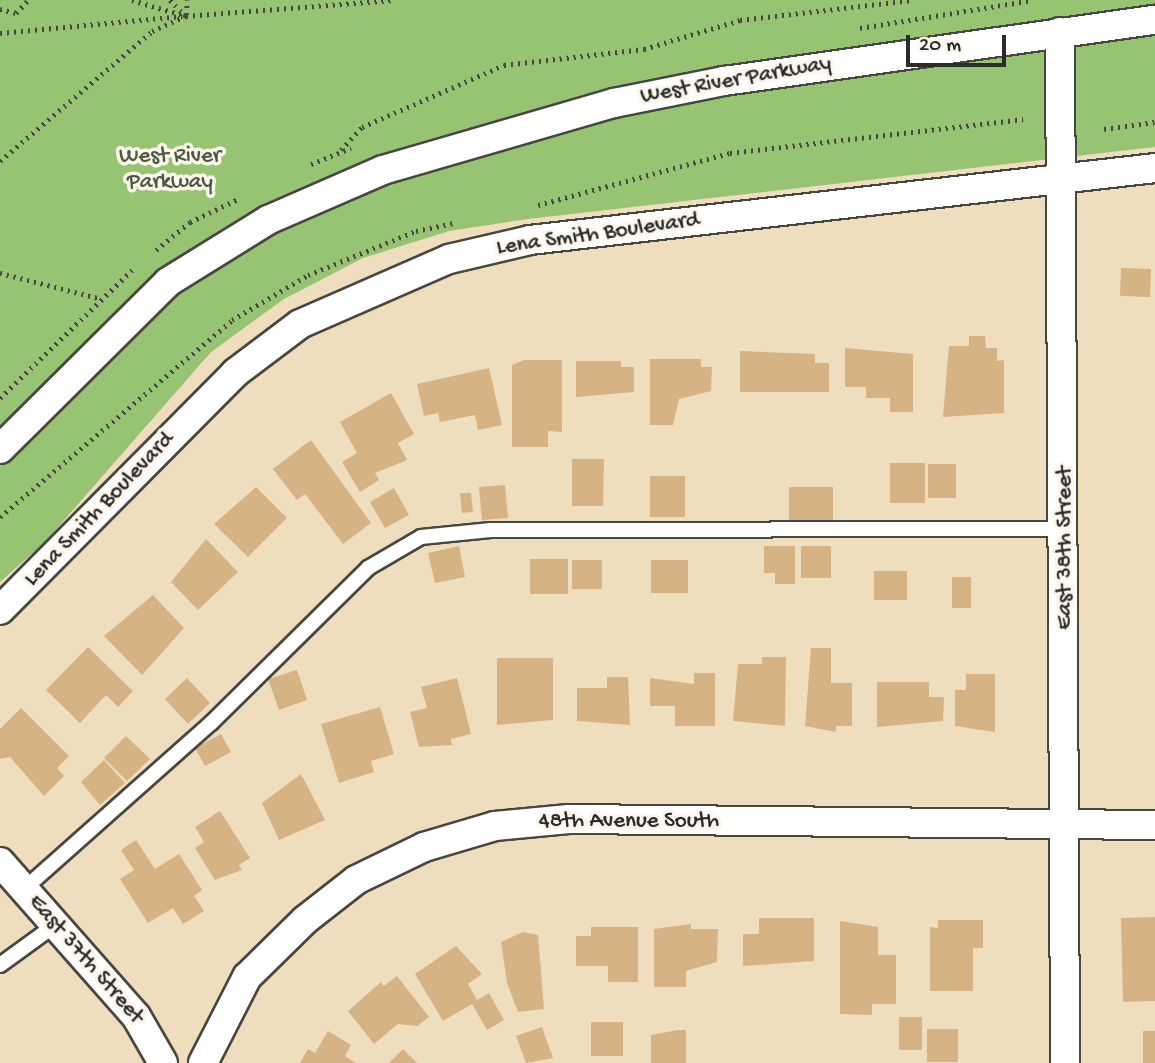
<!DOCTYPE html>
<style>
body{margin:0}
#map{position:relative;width:1155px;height:1063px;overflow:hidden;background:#eedebd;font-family:"Gochi Hand",sans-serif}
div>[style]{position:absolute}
.green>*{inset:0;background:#97c472}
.building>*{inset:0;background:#d6b385}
.path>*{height:4.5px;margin-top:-2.25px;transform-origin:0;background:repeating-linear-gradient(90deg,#484641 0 2px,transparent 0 7px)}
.roads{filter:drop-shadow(2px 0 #484641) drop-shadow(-2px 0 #484641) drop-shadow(0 2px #484641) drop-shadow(0 -2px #484641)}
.service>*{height:14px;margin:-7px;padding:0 7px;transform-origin:7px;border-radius:7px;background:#fff}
.minor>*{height:28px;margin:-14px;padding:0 14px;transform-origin:14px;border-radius:14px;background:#fff}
span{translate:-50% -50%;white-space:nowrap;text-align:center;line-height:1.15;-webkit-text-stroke:7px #fbf7ec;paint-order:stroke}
.street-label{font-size:23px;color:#2b2b2b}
.park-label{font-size:23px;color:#4b5940}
.scale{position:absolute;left:906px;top:35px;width:100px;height:32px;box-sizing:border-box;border:4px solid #2b2b2b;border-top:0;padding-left:9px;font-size:21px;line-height:24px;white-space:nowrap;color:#2b2b2b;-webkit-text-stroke:5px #fbf7ec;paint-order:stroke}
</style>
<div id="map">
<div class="green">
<i style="clip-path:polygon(0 0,1155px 0,1155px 147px,528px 219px,449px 231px,363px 258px,284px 299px,211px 352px,45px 542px,0 582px)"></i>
</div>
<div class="building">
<i style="clip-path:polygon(1121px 268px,1151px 269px,1150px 297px,1120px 296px)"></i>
<i style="clip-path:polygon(969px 336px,985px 336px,986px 348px,997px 348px,997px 361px,1004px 360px,1004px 413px,943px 417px,949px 346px,969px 346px)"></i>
<i style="clip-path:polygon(845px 348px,913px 354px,913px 412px,890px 412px,890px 398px,866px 398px,866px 387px,845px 387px)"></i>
<i style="clip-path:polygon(740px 351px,815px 354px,815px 363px,829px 363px,829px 392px,740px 392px)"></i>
<i style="clip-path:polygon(650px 359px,701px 359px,701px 367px,712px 367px,711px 391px,679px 399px,673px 425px,650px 425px)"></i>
<i style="clip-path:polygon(524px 360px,562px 360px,562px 432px,548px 431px,548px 447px,512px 447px,512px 365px)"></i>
<i style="clip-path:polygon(576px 361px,621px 361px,621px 367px,634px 367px,634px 392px,576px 397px)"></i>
<i style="clip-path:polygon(489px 368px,502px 425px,478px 430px,475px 415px,440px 422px,438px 413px,424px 416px,417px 384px)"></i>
<i style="clip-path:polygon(391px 393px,414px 434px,398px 443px,407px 460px,375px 473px,379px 480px,360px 492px,342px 462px,357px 453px,340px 422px)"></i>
<i style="clip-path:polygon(311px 440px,371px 523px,343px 544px,305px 494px,297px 500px,273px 469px)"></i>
<i style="clip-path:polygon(572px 459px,604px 459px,603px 506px,572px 506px)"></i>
<i style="clip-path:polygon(890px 463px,925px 463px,925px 503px,890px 503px)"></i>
<i style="clip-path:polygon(928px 464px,956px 464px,956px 498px,928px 498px)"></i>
<i style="clip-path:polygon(650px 476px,685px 476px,685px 517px,650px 517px)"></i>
<i style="clip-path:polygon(505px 485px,508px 518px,482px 520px,479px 487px)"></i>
<i style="clip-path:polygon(256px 487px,287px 518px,248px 557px,214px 524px)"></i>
<i style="clip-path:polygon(789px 487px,833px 487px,833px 521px,789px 521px)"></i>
<i style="clip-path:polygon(394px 488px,409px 515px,385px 528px,370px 502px)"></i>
<i style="clip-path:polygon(460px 493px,471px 493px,473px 512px,462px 513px)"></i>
<i style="clip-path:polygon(206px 539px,238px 572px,198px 610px,171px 582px)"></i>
<i style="clip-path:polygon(459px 546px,465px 577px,435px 583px,428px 553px)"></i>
<i style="clip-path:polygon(764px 546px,795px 546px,795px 584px,775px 584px,775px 573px,764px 573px)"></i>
<i style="clip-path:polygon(801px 546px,831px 546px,831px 578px,801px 578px)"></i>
<i style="clip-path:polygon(530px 559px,568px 559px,568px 594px,530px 594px)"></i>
<i style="clip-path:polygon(572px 560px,602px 560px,602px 589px,572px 589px)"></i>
<i style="clip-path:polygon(651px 560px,688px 560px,688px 593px,651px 593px)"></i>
<i style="clip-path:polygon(874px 571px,907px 571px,907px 600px,874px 600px)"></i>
<i style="clip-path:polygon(952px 577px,971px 577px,971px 608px,952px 608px)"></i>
<i style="clip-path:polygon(153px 595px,184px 628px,142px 675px,104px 636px)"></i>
<i style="clip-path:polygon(88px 647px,133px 691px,118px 707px,106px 695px,80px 723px,46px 690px)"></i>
<i style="clip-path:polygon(811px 648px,831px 648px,831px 683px,852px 683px,852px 726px,836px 726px,836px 732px,805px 726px)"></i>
<i style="clip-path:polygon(762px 657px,786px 657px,785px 726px,733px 721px,738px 664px,762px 664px)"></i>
<i style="clip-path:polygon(497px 658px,553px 658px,553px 720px,497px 725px)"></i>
<i style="clip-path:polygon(297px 670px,307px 700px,279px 710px,268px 679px)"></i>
<i style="clip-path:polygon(694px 673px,715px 673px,715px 726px,675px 726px,675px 706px,650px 706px,650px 678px,694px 684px)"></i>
<i style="clip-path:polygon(966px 674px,995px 674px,995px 732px,955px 726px,955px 690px,966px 690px)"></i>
<i style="clip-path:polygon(607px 677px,628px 677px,630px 725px,577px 721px,577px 688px,607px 688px)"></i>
<i style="clip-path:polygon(187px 678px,210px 703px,188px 724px,165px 699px)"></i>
<i style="clip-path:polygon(457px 678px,471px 734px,451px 739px,452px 745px,419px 747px,410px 712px,427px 708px,421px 687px)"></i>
<i style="clip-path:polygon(877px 682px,929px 682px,929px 697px,944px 697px,943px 721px,877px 727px)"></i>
<i style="clip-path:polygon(380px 707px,394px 754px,371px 761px,374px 772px,339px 783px,321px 724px)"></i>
<i style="clip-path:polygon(21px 708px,69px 756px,57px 768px,64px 776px,44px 796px,10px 757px,0 759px,0 729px)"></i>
<i style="clip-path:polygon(221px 734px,231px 752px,205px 766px,195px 748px)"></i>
<i style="clip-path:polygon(126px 736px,150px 759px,127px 781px,104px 758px)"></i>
<i style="clip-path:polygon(104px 760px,125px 783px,100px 805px,81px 782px)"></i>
<i style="clip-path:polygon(301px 774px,325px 820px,279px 840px,262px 803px)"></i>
<i style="clip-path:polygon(220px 811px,250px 858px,239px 865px,242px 870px,215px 880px,195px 848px,204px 842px,195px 827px)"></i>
<i style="clip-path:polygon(136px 840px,155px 869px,179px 854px,202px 890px,194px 896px,204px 911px,183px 924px,173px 908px,148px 923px,120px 879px,134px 870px,121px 850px)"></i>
<i style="clip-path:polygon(1155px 917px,1155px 1001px,1123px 1002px,1121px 918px)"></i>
<i style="clip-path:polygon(759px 918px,814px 918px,814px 961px,743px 966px,743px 934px,759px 934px)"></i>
<i style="clip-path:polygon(938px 920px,983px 920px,983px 948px,973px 948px,973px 991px,930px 991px,930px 927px,938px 928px)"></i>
<i style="clip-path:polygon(840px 921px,878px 927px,878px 955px,896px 955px,896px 1004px,872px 1004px,872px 1015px,840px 1014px)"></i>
<i style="clip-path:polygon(691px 924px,691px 929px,718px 929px,717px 962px,686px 971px,686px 987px,654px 987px,654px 929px)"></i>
<i style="clip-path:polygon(591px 927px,638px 927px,638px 982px,608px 982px,608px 966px,576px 966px,576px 936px,591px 936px)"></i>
<i style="clip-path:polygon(523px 932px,538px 935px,544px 1009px,518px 1012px,507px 983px,501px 942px)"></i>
<i style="clip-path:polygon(456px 946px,482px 974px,468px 984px,477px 1000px,489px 993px,504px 1020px,487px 1030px,472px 1004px,443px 1021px,415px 974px)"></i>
<i style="clip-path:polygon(397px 976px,429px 1017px,417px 1026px,398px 1024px,374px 1044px,348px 1011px,381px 982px,384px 986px)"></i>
<i style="clip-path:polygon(899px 1017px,922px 1017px,922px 1050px,899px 1050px)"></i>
<i style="clip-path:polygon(591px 1022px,623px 1022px,623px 1056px,591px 1056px)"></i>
<i style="clip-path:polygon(542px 1027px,553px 1058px,526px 1063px,516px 1036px)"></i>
<i style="clip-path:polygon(927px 1029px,958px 1029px,958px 1062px,927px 1062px)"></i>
<i style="clip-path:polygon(678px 1030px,686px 1030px,686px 1063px,651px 1063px,651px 1035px)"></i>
<i style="clip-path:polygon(328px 1031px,351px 1045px,345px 1056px,356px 1063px,300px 1063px,308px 1049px,315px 1053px)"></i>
<i style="clip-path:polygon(1143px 1031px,1155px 1031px,1155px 1063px,1143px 1063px)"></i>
<i style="clip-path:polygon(403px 1049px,417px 1063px,389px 1063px)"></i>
</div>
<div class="path">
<i style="left:132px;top:0;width:52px;rotate:16.7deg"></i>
<i style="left:170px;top:0;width:23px;rotate:45deg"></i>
<i style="left:186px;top:16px;width:208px;rotate:-4.4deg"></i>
<i style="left:0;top:9px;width:16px;rotate:14deg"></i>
<i style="left:16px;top:13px;width:18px;rotate:-47deg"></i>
<i style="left:186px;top:15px;width:15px;rotate:-86deg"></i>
<i style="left:860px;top:28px;width:174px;rotate:-9.2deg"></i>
<i style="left:0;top:33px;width:183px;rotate:-5.3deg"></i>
<i style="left:1104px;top:129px;width:51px;rotate:-7.8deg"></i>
<i style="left:341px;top:150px;width:31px;rotate:-48deg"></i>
<i style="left:362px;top:127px;width:155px;rotate:-23.6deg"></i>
<i style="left:504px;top:65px;width:141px;rotate:-6.5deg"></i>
<i style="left:644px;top:49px;width:100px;rotate:-16.8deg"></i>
<i style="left:740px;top:20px;width:173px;rotate:-6.6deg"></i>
<i style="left:0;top:161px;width:200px;rotate:-40.5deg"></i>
<i style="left:152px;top:31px;width:37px;rotate:-24deg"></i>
<i style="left:311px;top:164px;width:43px;rotate:-21.8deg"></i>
<i style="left:538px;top:205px;width:199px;rotate:-15.2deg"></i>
<i style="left:730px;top:153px;width:295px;rotate:-6.6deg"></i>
<i style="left:156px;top:250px;width:44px;rotate:-39.5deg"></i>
<i style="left:190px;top:222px;width:55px;rotate:-25.6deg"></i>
<i style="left:0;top:273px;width:101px;rotate:14.3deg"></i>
<i style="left:0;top:398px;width:188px;rotate:-44.1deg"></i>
<i style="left:0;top:517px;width:304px;rotate:-40.3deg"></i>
<i style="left:232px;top:320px;width:88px;rotate:-30.6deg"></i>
<i style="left:308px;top:275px;width:117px;rotate:-22.2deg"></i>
<i style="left:416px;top:231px;width:39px;rotate:-12deg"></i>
</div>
<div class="roads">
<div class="service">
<i style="left:24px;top:889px;width:250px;rotate:-41.6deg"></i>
<i style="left:211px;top:723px;width:221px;rotate:-44.6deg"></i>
<i style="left:368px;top:568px;width:61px;rotate:-30.3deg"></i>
<i style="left:421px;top:537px;width:70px;rotate:-5.7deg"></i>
<i style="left:491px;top:530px;width:575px;rotate:-0.1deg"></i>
<i style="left:0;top:965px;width:68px;rotate:-36deg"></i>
</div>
<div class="minor">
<i style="left:1060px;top:32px;width:1031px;rotate:89.72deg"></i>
<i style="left:0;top:449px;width:237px;rotate:-44.8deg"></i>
<i style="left:168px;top:282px;width:118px;rotate:-31.8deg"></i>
<i style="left:268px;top:220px;width:125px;rotate:-23.5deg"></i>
<i style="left:383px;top:170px;width:241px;rotate:-16.2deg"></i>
<i style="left:614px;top:103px;width:112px;rotate:-11.3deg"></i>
<i style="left:724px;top:81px;width:435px;rotate:-8.1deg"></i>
<i style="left:0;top:610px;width:334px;rotate:-45.2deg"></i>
<i style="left:235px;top:373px;width:81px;rotate:-37deg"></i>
<i style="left:300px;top:324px;width:163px;rotate:-23.6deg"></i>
<i style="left:449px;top:259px;width:83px;rotate:-13.2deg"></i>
<i style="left:530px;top:240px;width:629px;rotate:-6.57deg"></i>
<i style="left:0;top:862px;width:205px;rotate:48.6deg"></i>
<i style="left:136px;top:1016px;width:54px;rotate:60.1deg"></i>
<i style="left:203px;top:1063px;width:97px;rotate:-62.9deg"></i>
<i style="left:247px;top:977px;width:81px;rotate:-44.5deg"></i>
<i style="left:305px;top:920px;width:65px;rotate:-38.1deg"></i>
<i style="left:356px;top:880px;width:76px;rotate:-25.9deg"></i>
<i style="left:424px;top:847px;width:74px;rotate:-16.5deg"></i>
<i style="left:495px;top:826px;width:74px;rotate:-5.4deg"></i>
<i style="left:569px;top:819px;width:586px;rotate:0.59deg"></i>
</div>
</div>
<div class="street-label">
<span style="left:736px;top:81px;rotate:-10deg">West River Parkway</span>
<span style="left:598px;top:235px;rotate:-8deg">Lena Smith Boulevard</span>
<span style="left:100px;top:510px;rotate:-46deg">Lena Smith Boulevard</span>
<span style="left:1066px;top:548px;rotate:-90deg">East 38th Street</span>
<span style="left:629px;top:822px">48th Avenue South</span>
<span style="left:85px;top:960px;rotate:49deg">East 37th Street</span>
</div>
<div class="park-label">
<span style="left:170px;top:170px">West River<br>Parkway</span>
</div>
<div class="scale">20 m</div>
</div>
